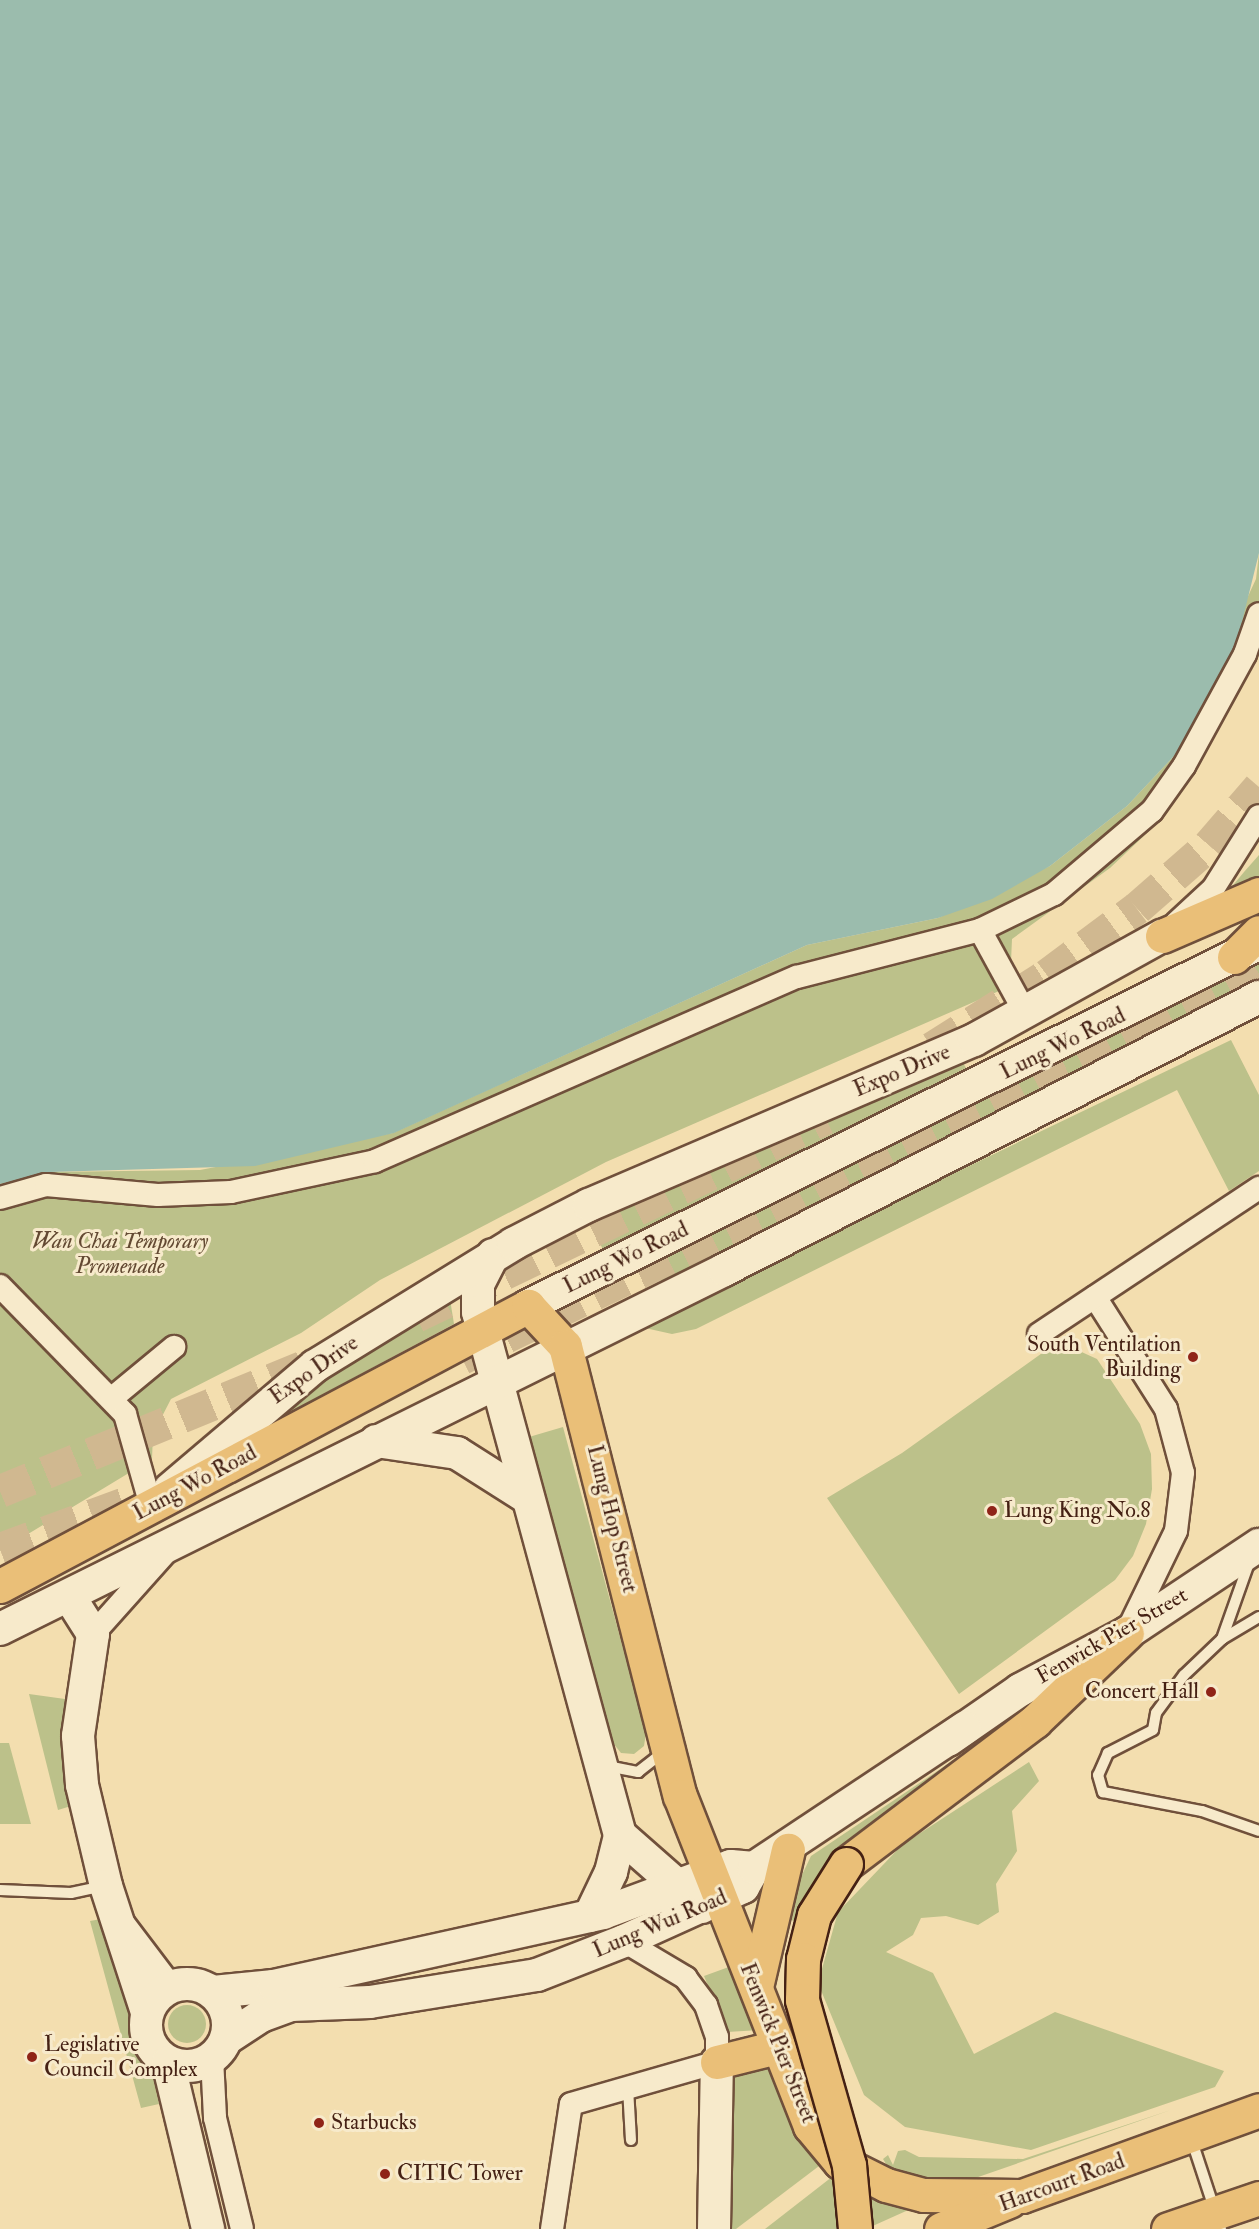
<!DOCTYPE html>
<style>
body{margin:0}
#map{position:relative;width:1259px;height:2229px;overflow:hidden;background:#f3deaf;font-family:"IM FELL Double Pica",serif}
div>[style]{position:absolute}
.green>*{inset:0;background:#bcc18a}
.round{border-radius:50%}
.water>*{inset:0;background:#9bbcad}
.highway-tunnel>*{height:33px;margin-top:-16.5px;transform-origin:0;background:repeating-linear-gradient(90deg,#d0b890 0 33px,transparent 0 49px)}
.roads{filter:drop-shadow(2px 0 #70503b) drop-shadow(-2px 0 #70503b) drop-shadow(0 2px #70503b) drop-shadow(0 -2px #70503b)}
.lane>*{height:10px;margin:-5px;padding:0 5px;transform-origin:5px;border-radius:5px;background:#f7eacb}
.street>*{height:22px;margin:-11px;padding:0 11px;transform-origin:11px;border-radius:11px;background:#f7eacb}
.secondary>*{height:32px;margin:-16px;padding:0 16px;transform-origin:16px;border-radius:16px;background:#f7eacb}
.secondary>.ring{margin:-16px;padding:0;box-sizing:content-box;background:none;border:32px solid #f7eacb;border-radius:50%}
.primary>*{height:33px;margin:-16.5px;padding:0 16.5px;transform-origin:16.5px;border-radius:16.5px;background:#eabf78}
.highway>*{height:33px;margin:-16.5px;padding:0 16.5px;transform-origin:16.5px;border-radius:16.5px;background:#eabf78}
.bridges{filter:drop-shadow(2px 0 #452114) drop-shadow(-2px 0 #452114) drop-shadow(0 2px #452114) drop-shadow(0 -2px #452114)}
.highway-bridge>*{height:33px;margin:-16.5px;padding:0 16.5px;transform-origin:16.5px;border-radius:16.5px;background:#eabf78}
.dots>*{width:16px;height:16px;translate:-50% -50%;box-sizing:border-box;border:3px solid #f7eacb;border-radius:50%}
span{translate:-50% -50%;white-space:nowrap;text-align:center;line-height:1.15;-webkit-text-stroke:6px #f7eacb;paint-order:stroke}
.street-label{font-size:22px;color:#452114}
.park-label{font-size:22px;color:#634932;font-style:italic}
.poi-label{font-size:22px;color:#452114}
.right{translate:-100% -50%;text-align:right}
.left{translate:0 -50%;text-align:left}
</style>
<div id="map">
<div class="green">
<i style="clip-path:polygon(1259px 553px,1259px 633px,1251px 661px,1165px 816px,1110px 868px,1012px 939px,1011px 962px,1020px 982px,606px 1162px,380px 1280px,301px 1333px,171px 1399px,153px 1434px,152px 1459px,0 1551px,0 1184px,50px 1172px,200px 1170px,393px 1133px,807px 945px,938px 918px,1050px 866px,1127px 806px,1174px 756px,1256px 579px)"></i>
<i style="clip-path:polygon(1259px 855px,1259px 883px,1225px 895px,1244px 872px)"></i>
<i style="clip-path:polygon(1259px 957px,1259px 976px,1043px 1096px,662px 1283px,649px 1255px)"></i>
<i style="clip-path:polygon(1231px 1040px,1259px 1095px,1259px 1171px,1229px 1191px,1177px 1090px,696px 1329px,672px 1334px,636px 1326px)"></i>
<i style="clip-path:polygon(961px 1059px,966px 1068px,604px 1252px,589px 1220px)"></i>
<i style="clip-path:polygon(449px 1293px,454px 1324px,273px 1421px,271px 1415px)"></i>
<i style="clip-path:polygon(1075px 1349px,1097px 1359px,1140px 1424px,1151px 1454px,1152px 1489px,1146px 1524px,1133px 1556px,1115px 1580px,959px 1694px,827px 1498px,902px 1453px,1045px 1351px)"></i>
<i style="clip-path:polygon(563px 1427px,646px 1733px,644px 1746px,634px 1754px,621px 1753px,613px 1743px,529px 1437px)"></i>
<i style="clip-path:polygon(29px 1694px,65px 1699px,62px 1742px,71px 1806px,58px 1810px)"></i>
<i style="clip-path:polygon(985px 1739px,800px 1923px,782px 1917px,811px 1856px)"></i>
<i style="clip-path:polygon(0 1743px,9px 1743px,31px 1824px,0 1824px)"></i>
<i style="clip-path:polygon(1029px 1762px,1039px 1781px,1012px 1811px,1017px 1851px,996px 1884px,999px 1912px,978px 1925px,946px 1916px,921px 1918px,913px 1935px,886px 1952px,933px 1973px,974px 2054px,1055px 2012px,1224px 2071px,1215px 2087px,1031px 2150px,905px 2127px,864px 2095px,818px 1983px,838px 1912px,902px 1845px)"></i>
<i style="clip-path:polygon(101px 1919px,132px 2007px,137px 2044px,152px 2073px,159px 2104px,141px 2108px,90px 1921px)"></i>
<i style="clip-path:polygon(737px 1964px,760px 2030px,727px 2032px,704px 1976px)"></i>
<i class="round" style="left:168px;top:2005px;width:38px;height:38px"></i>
<i style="clip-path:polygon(742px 2062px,776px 2067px,823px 2163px,736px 2229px,725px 2229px,729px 2085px)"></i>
<i style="clip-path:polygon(1171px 2110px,958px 2184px,922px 2185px,889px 2169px,883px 2159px,888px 2155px,893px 2165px,898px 2151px,905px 2150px,919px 2157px,1023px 2159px)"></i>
<i style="clip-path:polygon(837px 2173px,915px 2207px,866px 2229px,765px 2229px)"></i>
</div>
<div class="water">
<i style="clip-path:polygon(0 0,1259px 0,1259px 553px,1236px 646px,1202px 713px,1174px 756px,1127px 806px,1050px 866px,992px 899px,938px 918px,807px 945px,394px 1133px,255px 1166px,50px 1172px,0 1184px)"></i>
</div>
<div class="highway-tunnel">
<i style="left:932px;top:1048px;width:136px;rotate:-32.4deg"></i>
<i style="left:1047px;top:975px;width:112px;rotate:-36.7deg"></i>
<i style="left:1137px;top:908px;width:96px;rotate:-41.2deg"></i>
<i style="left:1209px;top:845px;width:77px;rotate:-49.2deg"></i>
<i style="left:416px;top:1316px;width:455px;rotate:-25.8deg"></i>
<i style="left:462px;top:1358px;width:754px;rotate:-25.89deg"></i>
<i style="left:1140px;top:1029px;width:135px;rotate:-28.3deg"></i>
<i style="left:0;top:1491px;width:340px;rotate:-22.3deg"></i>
<i style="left:0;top:1549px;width:154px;rotate:-20.1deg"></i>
</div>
<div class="roads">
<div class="lane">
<i style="left:1259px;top:1617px;width:43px;rotate:149.3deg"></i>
<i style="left:1222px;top:1639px;width:52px;rotate:136.5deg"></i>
<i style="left:1184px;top:1675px;width:47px;rotate:126.4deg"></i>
<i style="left:1156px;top:1713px;width:17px;rotate:100deg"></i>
<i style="left:1153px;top:1730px;width:51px;rotate:152.9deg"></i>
<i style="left:1108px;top:1753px;width:24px;rotate:114deg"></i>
<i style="left:1098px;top:1775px;width:18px;rotate:74deg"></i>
<i style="left:1103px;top:1792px;width:101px;rotate:10.9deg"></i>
<i style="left:1202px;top:1811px;width:60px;rotate:19.3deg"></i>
<i style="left:1222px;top:1639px;width:84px;rotate:-70.5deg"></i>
<i style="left:607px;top:1766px;width:32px;rotate:11deg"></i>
<i style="left:638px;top:1772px;width:33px;rotate:-38deg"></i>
<i style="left:0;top:1890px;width:71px;rotate:2.4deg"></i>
<i style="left:71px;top:1893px;width:34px;rotate:-12deg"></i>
<i style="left:628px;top:2088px;width:52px;rotate:86.7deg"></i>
<i style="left:1191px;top:2138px;width:96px;rotate:71.8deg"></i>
</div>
<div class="street">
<i style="left:1176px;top:923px;width:50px;rotate:-42.6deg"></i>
<i style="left:1213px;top:889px;width:86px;rotate:-57.8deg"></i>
<i style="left:980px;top:930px;width:96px;rotate:61.3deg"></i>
<i style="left:0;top:1198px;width:48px;rotate:-15.8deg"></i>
<i style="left:46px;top:1185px;width:112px;rotate:5.1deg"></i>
<i style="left:158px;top:1195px;width:73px;rotate:-2.4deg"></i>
<i style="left:231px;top:1192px;width:147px;rotate:-12.1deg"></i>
<i style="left:375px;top:1161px;width:460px;rotate:-23.6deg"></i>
<i style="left:797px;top:977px;width:189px;rotate:-14.4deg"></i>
<i style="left:980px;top:930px;width:82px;rotate:-25.9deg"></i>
<i style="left:1054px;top:894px;width:128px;rotate:-40.3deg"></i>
<i style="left:1152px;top:811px;width:55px;rotate:-54.6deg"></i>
<i style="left:1184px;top:766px;width:128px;rotate:-61.4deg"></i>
<i style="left:1245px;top:654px;width:42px;rotate:-70.7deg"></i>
<i style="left:0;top:1286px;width:179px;rotate:45.7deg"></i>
<i style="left:125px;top:1414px;width:96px;rotate:74.2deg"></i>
<i style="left:1095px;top:1297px;width:133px;rotate:57.6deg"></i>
<i style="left:1166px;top:1409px;width:66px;rotate:75.1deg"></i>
<i style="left:1183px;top:1473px;width:58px;rotate:96.9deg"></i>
<i style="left:1176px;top:1531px;width:112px;rotate:115.9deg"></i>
<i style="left:1039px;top:1334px;width:264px;rotate:-33.6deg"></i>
<i style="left:111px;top:1399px;width:82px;rotate:-39.5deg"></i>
<i style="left:93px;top:1634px;width:111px;rotate:-48.3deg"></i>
<i style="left:124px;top:1924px;width:78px;rotate:52.8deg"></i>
<i style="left:212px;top:2058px;width:60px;rotate:87.1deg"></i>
<i style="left:215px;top:2118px;width:114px;rotate:76.3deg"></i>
<i style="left:552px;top:2229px;width:126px;rotate:-81.4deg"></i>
<i style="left:571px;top:2104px;width:152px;rotate:-16deg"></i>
<i style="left:717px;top:2062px;width:25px;rotate:-90deg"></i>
<i style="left:717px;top:2037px;width:34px;rotate:-109deg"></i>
<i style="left:706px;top:2005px;width:34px;rotate:-127deg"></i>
<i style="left:686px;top:1978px;width:72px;rotate:-149.2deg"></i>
</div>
<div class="secondary">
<i style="left:493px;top:1255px;width:34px;rotate:117deg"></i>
<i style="left:478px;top:1285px;width:27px;rotate:90deg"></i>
<i style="left:478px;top:1312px;width:542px;rotate:74.81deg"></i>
<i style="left:620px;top:1835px;width:109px;rotate:41.3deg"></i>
<i style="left:528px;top:1306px;width:815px;rotate:-26.38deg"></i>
<i style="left:376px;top:1441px;width:82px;rotate:8.4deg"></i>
<i style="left:457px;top:1453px;width:84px;rotate:32.4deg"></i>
<i style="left:170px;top:1489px;width:190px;rotate:-40.3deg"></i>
<i style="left:315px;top:1366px;width:233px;rotate:-31.6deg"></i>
<i style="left:513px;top:1244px;width:85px;rotate:-27.2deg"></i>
<i style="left:589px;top:1205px;width:419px;rotate:-23.2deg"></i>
<i style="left:974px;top:1040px;width:215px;rotate:-29deg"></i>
<i style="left:69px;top:1596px;width:45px;rotate:57.7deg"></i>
<i style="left:93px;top:1634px;width:103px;rotate:98.4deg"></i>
<i style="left:78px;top:1736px;width:49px;rotate:85.3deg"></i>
<i style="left:82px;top:1785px;width:104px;rotate:76.6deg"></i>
<i style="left:106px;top:1886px;width:133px;rotate:72deg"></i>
<i style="left:0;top:1629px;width:808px;rotate:-26.37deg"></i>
<i style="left:724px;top:1270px;width:601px;rotate:-27.03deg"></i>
<i style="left:948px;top:1740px;width:88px;rotate:-34.8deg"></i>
<i style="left:1020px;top:1690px;width:121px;rotate:-28deg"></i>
<i style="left:1127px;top:1633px;width:159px;rotate:-33.7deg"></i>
<i style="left:590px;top:1916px;width:49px;rotate:-64.5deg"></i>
<i style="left:611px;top:1872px;width:38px;rotate:-76deg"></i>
<i class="ring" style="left:146px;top:1984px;width:50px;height:50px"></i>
<i style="left:213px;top:1992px;width:61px;rotate:-5.6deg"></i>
<i style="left:274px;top:1986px;width:337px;rotate:-12.5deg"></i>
<i style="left:603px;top:1913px;width:136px;rotate:-20.2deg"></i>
<i style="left:731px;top:1866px;width:23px;rotate:5deg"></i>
<i style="left:226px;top:2039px;width:42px;rotate:-33.3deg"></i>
<i style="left:261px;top:2016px;width:32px;rotate:-20deg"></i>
<i style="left:291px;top:2005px;width:79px;rotate:-2.2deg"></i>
<i style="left:370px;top:2002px;width:169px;rotate:-9.2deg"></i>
<i style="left:537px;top:1975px;width:93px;rotate:-21.3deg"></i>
<i style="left:624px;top:1941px;width:131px;rotate:-24.4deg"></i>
<i style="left:743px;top:1887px;width:22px;rotate:-60deg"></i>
<i style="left:754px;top:1868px;width:253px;rotate:-33.6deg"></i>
<i style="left:168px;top:2062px;width:172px;rotate:76.5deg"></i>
<i style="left:714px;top:2229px;width:167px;rotate:-89deg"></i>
</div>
<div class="primary">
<i style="left:0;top:1586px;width:598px;rotate:-27.94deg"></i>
<i style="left:528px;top:1306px;width:54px;rotate:47.2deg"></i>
<i style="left:565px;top:1346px;width:464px;rotate:75.7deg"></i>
<i style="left:680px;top:1796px;width:355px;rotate:68.5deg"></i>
<i style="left:810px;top:2126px;width:47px;rotate:50.2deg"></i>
<i style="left:840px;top:2162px;width:51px;rotate:26.6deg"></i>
<i style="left:886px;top:2185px;width:39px;rotate:15deg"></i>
<i style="left:924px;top:2195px;width:98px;rotate:0.6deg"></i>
<i style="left:756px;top:1987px;width:141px;rotate:-76.9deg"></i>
<i style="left:717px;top:2062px;width:62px;rotate:-14deg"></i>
<i style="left:941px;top:2229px;width:74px;rotate:-22.4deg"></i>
</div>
<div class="highway">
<i style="left:1162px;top:936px;width:106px;rotate:-23.4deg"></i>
<i style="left:1234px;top:957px;width:35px;rotate:-45deg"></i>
<i style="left:846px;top:1864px;width:237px;rotate:-37.1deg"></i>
<i style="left:1035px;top:1721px;width:127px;rotate:-43.7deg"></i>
<i style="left:1022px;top:2196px;width:252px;rotate:-19.9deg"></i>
<i style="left:1168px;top:2229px;width:96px;rotate:-18.8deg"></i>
</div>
</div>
<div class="bridges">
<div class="highway-bridge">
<i style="left:846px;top:1864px;width:60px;rotate:122.1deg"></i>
<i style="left:814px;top:1915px;width:45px;rotate:104deg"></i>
<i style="left:803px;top:1959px;width:41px;rotate:91.4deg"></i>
<i style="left:802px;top:2000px;width:172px;rotate:74.1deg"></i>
<i style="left:849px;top:2165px;width:64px;rotate:84.6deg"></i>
</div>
</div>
<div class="dots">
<i style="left:1193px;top:1357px;background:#8f2418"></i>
<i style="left:992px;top:1511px;background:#8f2418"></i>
<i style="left:1211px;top:1692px;background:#8f2418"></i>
<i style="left:32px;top:2057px;background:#8f2418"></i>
<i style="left:319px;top:2123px;background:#8f2418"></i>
<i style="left:385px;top:2174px;background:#8f2418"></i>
</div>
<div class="street-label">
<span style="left:1063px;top:1044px;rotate:-26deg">Lung Wo Road</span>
<span style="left:902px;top:1071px;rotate:-23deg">Expo Drive</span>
<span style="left:626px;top:1258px;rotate:-26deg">Lung Wo Road</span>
<span style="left:314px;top:1370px;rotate:-35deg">Expo Drive</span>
<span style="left:195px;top:1483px;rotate:-28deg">Lung Wo Road</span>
<span style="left:612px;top:1519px;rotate:76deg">Lung Hop Street</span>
<span style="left:1112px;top:1636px;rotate:-30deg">Fenwick Pier Street</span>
<span style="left:660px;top:1924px;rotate:-23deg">Lung Wui Road</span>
<span style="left:778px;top:2043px;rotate:68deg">Fenwick Pier Street</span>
<span style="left:1062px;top:2183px;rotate:-20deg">Harcourt Road</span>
</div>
<div class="park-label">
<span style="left:120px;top:1254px">Wan Chai Temporary<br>Promenade</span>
</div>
<div class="poi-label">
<span class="right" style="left:1181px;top:1357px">South Ventilation<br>Building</span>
<span class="left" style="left:1004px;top:1511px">Lung King No.8</span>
<span class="right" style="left:1199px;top:1692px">Concert Hall</span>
<span class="left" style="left:44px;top:2057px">Legislative<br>Council Complex</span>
<span class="left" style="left:331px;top:2123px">Starbucks</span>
<span class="left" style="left:397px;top:2174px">CITIC Tower</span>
</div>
</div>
